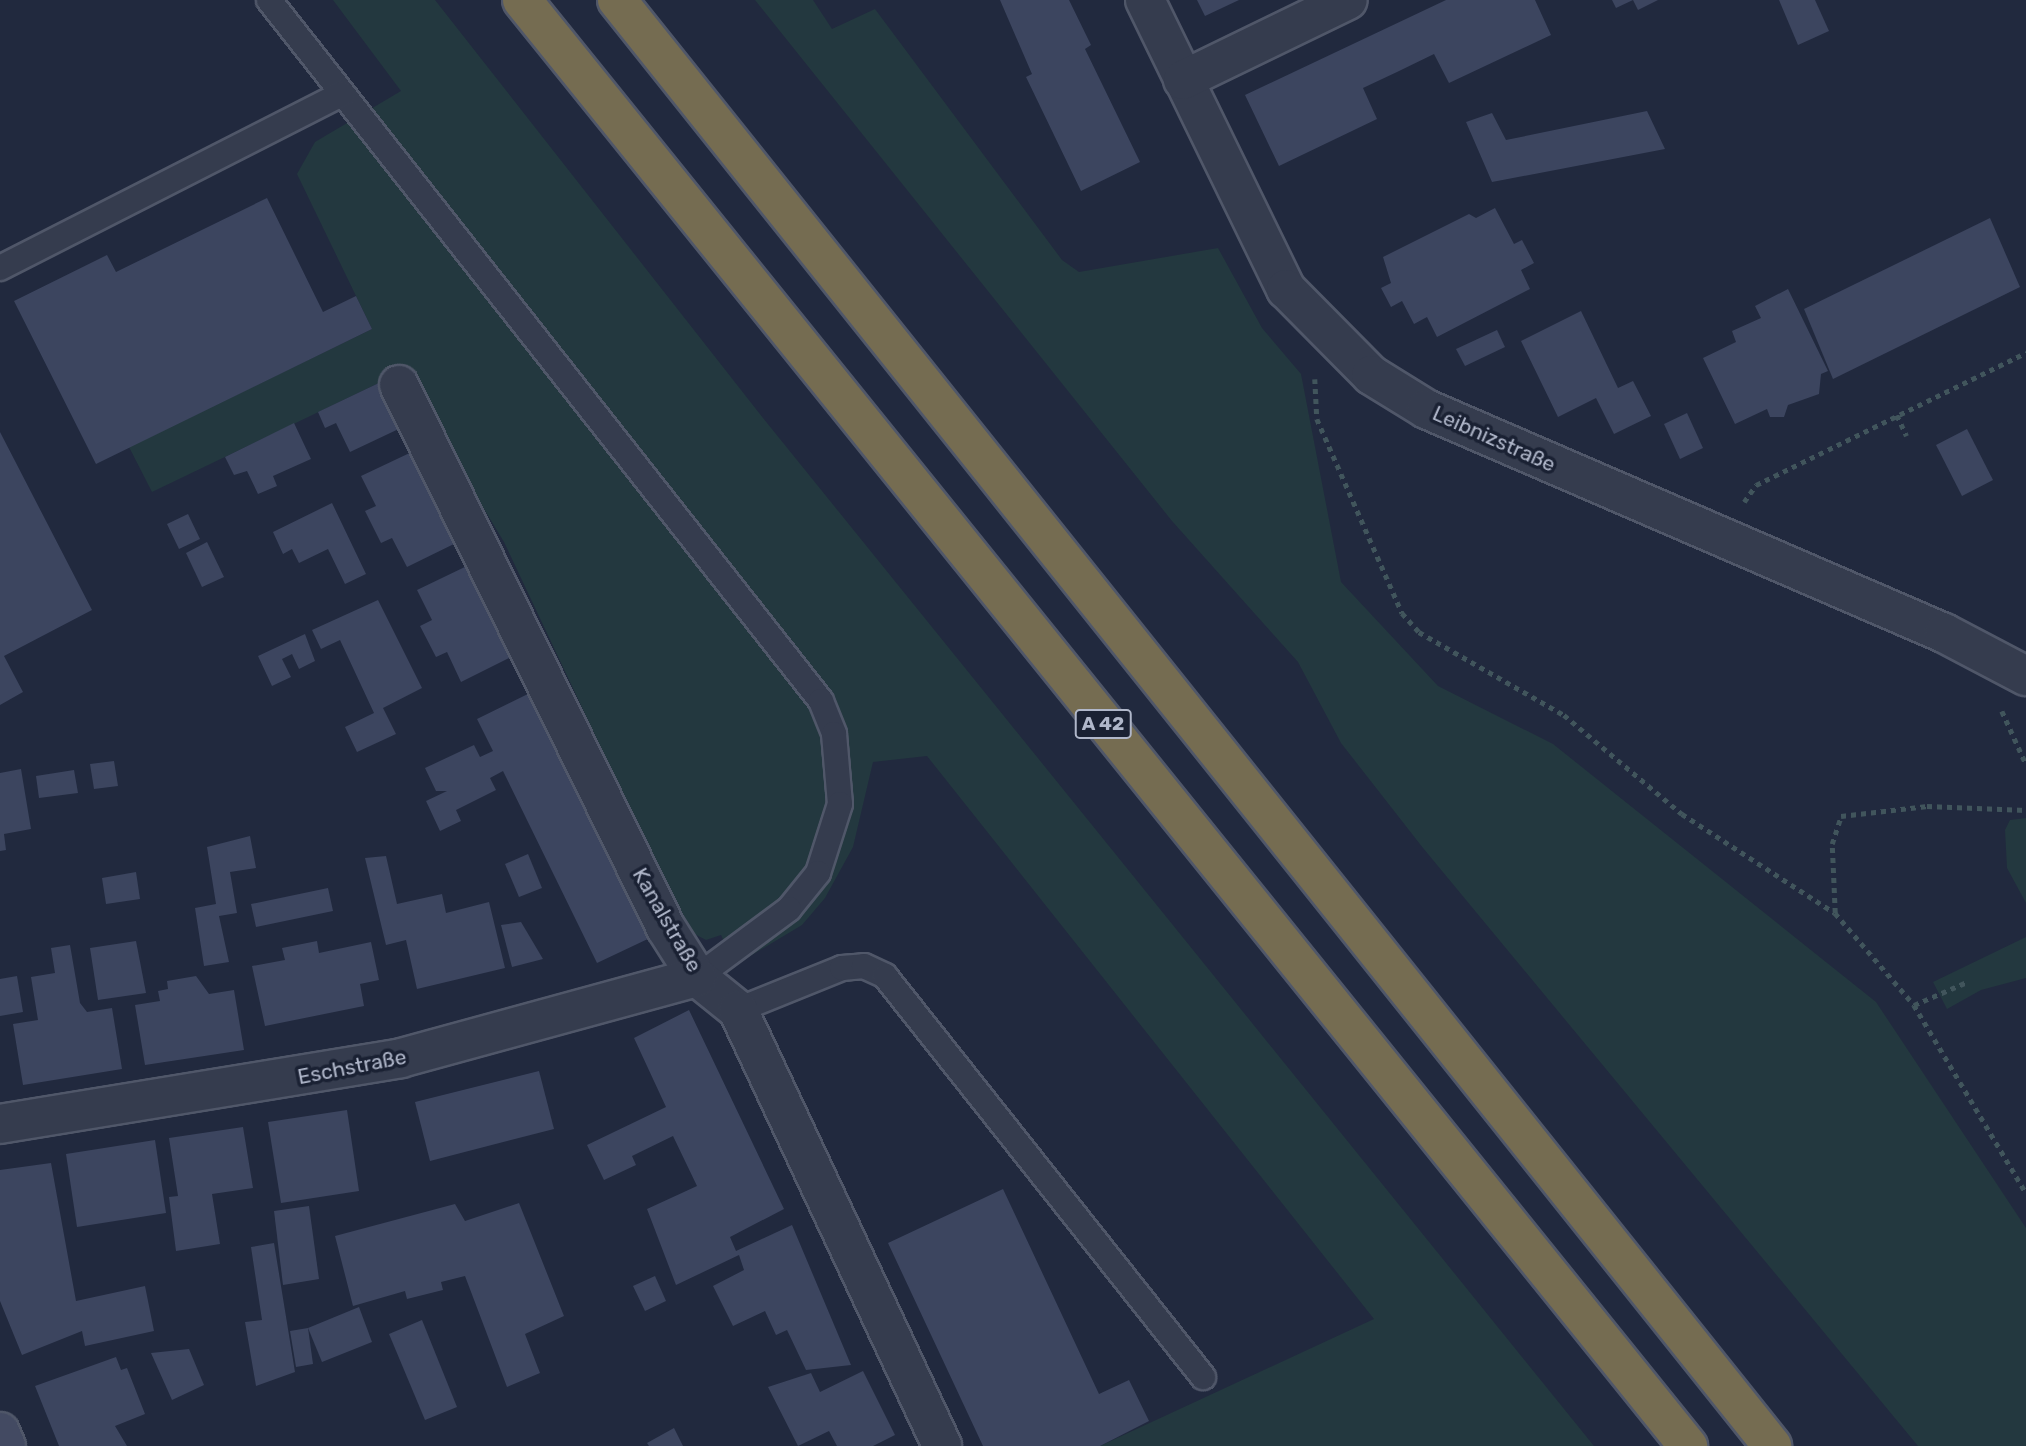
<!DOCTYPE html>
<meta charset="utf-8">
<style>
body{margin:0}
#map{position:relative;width:2026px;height:1446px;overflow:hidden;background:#21293e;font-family:Rubik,sans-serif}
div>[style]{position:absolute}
.green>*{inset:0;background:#23383f}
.building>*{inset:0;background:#3c455f}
.path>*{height:4.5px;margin-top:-2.25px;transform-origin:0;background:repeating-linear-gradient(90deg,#41555c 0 5px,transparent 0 10px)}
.roads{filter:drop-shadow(2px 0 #505769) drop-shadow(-2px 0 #505769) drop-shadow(0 2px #505769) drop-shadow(0 -2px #505769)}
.lane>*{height:24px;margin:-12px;padding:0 12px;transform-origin:12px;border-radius:12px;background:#353c4e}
.street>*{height:38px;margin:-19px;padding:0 19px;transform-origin:19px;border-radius:19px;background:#353c4e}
.secondary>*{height:38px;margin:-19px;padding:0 19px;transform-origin:19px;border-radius:19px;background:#434a62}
.highway>*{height:38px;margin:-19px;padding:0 19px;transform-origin:19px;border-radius:19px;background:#756c51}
span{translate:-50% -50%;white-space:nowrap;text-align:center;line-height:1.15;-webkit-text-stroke:7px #1a2133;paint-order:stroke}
.shield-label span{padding:2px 5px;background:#1a2133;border:2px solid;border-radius:5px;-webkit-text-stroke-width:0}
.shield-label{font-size:19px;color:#b0b7ca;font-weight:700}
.street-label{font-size:21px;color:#b0b7ca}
</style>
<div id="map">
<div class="green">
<i style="clip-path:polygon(333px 0,435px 0,763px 418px,1594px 1446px,1100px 1446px,1374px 1319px,927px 756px,873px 762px,853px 847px,825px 898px,802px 925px,735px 965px,721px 935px,706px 940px,687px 930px,504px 542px,466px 479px,383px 381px,152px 492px,129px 447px,372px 329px,297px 174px,315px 142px,401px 91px)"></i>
<i style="clip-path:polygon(755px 0,813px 0,832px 29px,875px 9px,1062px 260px,1079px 272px,1218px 248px,1262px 328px,1301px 374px,1341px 582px,1438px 686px,1553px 744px,1876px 1002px,2026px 1228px,2026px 1446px,1918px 1446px,1423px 848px,1341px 743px,1298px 662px,1172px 521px)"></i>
<i style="clip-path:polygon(2026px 818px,2026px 903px,2007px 868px,2005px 830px,2010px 820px)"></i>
<i style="clip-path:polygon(2026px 937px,2026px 978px,1981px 990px,1947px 1009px,1933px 982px)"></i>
</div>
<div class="building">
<i style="clip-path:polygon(1000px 0,1069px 0,1091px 45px,1085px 49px,1140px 162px,1081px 191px,1026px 77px,1032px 74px)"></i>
<i style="clip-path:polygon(1197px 0,1239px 0,1205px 16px)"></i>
<i style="clip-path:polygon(1446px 0,1535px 0,1551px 35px,1449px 83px,1434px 54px,1397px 72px,1363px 88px,1377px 119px,1279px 166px,1245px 95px)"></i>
<i style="clip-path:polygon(1612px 0,1633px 0,1616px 8px)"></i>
<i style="clip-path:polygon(1633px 0,1658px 0,1638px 10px)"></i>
<i style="clip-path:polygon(1779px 0,1815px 0,1829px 31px,1798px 45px)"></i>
<i style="clip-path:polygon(1647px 111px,1665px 149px,1492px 182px,1466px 122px,1492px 113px,1506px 140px)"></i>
<i style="clip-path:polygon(267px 198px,323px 312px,356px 296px,372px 329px,96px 464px,14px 301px,107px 255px,116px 272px)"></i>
<i style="clip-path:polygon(1495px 208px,1514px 244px,1522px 240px,1534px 263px,1521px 270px,1530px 289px,1437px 337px,1427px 317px,1414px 324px,1402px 301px,1391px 307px,1381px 288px,1391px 283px,1383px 257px,1469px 214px,1476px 218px)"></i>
<i style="clip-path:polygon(1990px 218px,2020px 287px,1833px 379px,1804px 309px)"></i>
<i style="clip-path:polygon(1788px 289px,1828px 371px,1821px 374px,1819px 394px,1788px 405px,1784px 417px,1770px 417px,1767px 409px,1735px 424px,1703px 358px,1736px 342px,1732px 331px,1761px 318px,1755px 306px)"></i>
<i style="clip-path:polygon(1581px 311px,1618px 388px,1633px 381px,1651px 416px,1614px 434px,1596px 398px,1558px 417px,1521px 341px)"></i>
<i style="clip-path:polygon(1497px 330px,1505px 347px,1465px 366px,1456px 349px)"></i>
<i style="clip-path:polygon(383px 381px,405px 426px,350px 452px,336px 423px,325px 428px,318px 412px)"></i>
<i style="clip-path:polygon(1687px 413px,1703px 448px,1680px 459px,1664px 424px)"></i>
<i style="clip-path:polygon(294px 423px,311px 459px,273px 476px,277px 486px,258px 494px,247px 471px,234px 475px,225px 457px)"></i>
<i style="clip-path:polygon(1967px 429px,1993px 480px,1962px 496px,1936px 445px)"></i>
<i style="clip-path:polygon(0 432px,92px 610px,4px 656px,23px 692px,0 705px)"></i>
<i style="clip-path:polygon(416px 450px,460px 541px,407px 567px,392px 538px,381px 543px,365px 511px,376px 506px,361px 476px)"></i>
<i style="clip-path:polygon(332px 503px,366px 574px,345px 584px,328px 549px,299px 563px,292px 549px,283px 554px,273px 532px)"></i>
<i style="clip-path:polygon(188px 514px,200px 539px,179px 549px,167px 524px)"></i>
<i style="clip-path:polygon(207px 542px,224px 577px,202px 587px,186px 553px)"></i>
<i style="clip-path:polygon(471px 564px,515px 655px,461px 682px,447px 652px,436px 657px,420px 626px,432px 620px,417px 590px)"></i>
<i style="clip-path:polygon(378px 600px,422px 688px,383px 708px,396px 734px,357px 752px,345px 727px,374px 713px,340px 640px,321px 649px,312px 630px)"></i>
<i style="clip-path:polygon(305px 634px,315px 661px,299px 669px,292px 654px,282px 659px,291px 677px,272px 686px,258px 656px)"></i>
<i style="clip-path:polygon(534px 691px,652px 937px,597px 963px,503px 771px,490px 778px,496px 790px,456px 810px,461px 821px,440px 831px,426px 801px,447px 791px,436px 791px,425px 768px,474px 745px,480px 757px,493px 751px,477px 719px)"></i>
<i style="clip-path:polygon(114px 761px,118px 786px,94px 789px,90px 764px)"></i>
<i style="clip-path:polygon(21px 769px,31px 829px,4px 834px,6px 850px,0 851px,0 773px)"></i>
<i style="clip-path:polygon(74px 770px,78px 793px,39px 798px,36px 776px)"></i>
<i style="clip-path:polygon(250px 836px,256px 868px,230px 872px,237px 913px,219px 916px,229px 962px,204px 966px,195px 908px,216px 904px,207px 847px)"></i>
<i style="clip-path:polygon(528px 854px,542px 888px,519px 897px,505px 864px)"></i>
<i style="clip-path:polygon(386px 856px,397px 904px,442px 894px,446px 913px,489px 902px,505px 968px,417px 989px,406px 940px,386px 945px,365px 858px)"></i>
<i style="clip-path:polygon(136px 872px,140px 899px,106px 904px,102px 878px)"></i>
<i style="clip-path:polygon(328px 888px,333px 911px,256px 927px,251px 904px)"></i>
<i style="clip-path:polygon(521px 922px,543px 959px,512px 967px,501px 925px)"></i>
<i style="clip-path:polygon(136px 941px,146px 993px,98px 1000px,90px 948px)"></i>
<i style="clip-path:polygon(317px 941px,319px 953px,371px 942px,379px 980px,360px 984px,364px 1006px,265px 1026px,252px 966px,285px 960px,282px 948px)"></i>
<i style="clip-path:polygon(70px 945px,80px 1003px,87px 1012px,112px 1008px,122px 1069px,23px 1085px,13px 1024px,38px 1020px,31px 977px,55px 973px,51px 948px)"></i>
<i style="clip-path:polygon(17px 976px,23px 1012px,0 1016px,0 979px)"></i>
<i style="clip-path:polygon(196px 976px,209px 994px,234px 990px,244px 1050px,145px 1065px,135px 1005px,160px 1001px,158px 991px,168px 989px,167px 981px)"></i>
<i style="clip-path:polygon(689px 1010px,784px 1209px,730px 1237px,736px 1251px,792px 1225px,851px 1365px,806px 1370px,787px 1330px,776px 1335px,765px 1311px,733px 1326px,713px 1286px,744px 1270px,739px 1255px,676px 1285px,647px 1209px,697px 1186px,673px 1136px,632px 1156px,636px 1165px,604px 1180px,587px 1145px,666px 1107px,634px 1038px)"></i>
<i style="clip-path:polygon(539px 1071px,554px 1129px,430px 1161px,415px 1102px)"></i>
<i style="clip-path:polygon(347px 1110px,359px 1191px,281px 1203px,268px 1122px)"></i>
<i style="clip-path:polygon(243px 1127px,253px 1188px,212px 1194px,220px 1244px,176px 1251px,169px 1197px,178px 1196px,169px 1138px)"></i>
<i style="clip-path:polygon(155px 1140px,166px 1213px,77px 1227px,66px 1154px)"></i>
<i style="clip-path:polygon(51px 1163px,76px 1301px,145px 1286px,154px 1331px,85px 1346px,82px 1331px,22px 1355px,0 1301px,0 1170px)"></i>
<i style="clip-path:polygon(1003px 1189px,1099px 1394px,1129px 1380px,1149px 1421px,1100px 1446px,983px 1446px,888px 1243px)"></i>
<i style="clip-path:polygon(519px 1203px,564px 1316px,525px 1334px,540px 1373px,507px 1387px,465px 1276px,441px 1282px,443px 1290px,407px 1299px,405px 1291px,353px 1306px,335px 1236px,455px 1204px,465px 1221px)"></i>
<i style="clip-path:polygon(309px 1206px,319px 1279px,283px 1285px,274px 1211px)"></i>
<i style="clip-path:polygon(274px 1243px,295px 1372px,256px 1386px,245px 1322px,262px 1320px,251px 1247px)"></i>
<i style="clip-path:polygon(655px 1276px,666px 1301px,645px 1311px,633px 1286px)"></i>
<i style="clip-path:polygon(359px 1307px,372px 1342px,322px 1362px,308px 1328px)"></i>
<i style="clip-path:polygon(422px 1320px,457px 1407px,425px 1420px,389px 1334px)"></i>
<i style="clip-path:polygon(308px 1328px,313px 1364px,296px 1367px,290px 1331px)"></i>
<i style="clip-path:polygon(189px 1349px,204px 1385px,172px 1400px,151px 1353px)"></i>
<i style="clip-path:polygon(116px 1357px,121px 1370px,127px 1368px,145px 1414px,115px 1426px,127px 1446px,59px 1446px,35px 1386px)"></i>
<i style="clip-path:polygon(863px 1371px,895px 1435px,873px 1446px,837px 1446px,829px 1431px,798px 1446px,768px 1387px,811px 1373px,820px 1392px)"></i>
<i style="clip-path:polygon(674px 1428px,683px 1446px,649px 1446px,647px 1443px)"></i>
</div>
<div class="path">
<i style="left:1315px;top:379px;width:40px;rotate:87.1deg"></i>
<i style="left:1317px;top:419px;width:212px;rotate:66.3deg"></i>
<i style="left:1402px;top:613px;width:25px;rotate:48deg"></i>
<i style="left:1419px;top:632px;width:167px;rotate:29.8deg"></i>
<i style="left:1564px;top:715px;width:154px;rotate:40deg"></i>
<i style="left:1682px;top:814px;width:182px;rotate:32.9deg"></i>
<i style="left:1835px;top:913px;width:121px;rotate:49.3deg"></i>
<i style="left:1914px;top:1005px;width:219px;rotate:59.2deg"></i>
<i style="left:1897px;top:415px;width:23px;rotate:65deg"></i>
<i style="left:1744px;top:502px;width:21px;rotate:-55deg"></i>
<i style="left:1756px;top:485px;width:301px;rotate:-26.1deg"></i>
<i style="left:2002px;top:711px;width:58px;rotate:65.6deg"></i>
<i style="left:1835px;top:913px;width:69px;rotate:-92.5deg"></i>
<i style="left:1832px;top:844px;width:29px;rotate:-72deg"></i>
<i style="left:1841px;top:816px;width:87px;rotate:-6.6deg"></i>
<i style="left:1927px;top:806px;width:99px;rotate:2.3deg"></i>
<i style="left:1914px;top:1005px;width:58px;rotate:-23.5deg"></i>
</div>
<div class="roads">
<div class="lane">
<i style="left:269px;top:0;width:892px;rotate:51.78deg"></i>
<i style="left:821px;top:701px;width:35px;rotate:68deg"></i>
<i style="left:834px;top:734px;width:70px;rotate:85.1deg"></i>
<i style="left:840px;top:804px;width:72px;rotate:107.7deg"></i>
<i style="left:818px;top:873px;width:46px;rotate:128.9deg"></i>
<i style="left:789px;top:909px;width:114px;rotate:143.5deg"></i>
<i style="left:0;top:268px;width:384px;rotate:-27deg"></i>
<i style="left:738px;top:1010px;width:112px;rotate:-22deg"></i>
<i style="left:842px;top:968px;width:22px;rotate:-5deg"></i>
<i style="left:864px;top:966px;width:23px;rotate:25deg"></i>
<i style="left:885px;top:976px;width:512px;rotate:51.58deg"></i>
</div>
<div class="street">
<i style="left:1145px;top:0;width:322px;rotate:64deg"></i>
<i style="left:1286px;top:289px;width:121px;rotate:45.3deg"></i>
<i style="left:1371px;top:375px;width:65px;rotate:31.7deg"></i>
<i style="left:1426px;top:409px;width:564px;rotate:23.39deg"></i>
<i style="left:1944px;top:633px;width:93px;rotate:27.7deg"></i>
<i style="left:1183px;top:80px;width:183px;rotate:-25.9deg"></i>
<i style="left:399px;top:385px;width:605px;rotate:63.82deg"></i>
<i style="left:666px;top:928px;width:58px;rotate:57.7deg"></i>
<i style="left:697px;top:977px;width:53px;rotate:38.8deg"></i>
<i style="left:738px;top:1010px;width:481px;rotate:64.9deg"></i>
<i style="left:0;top:1124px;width:406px;rotate:-9.3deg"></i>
<i style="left:401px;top:1058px;width:307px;rotate:-15.3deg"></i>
</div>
<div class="secondary">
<i style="left:0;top:1432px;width:15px;rotate:67deg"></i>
</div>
<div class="highway">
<i style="left:522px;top:0;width:1858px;rotate:51.12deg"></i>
<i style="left:617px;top:0;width:1851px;rotate:51.38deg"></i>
</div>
</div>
<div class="shield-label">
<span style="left:1103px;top:724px">A 42</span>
</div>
<div class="street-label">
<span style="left:1494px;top:439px;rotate:24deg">Leibnizstraße</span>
<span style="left:667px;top:920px;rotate:60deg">Kanalstraße</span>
<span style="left:352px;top:1067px;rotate:-11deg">Eschstraße</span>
</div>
</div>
